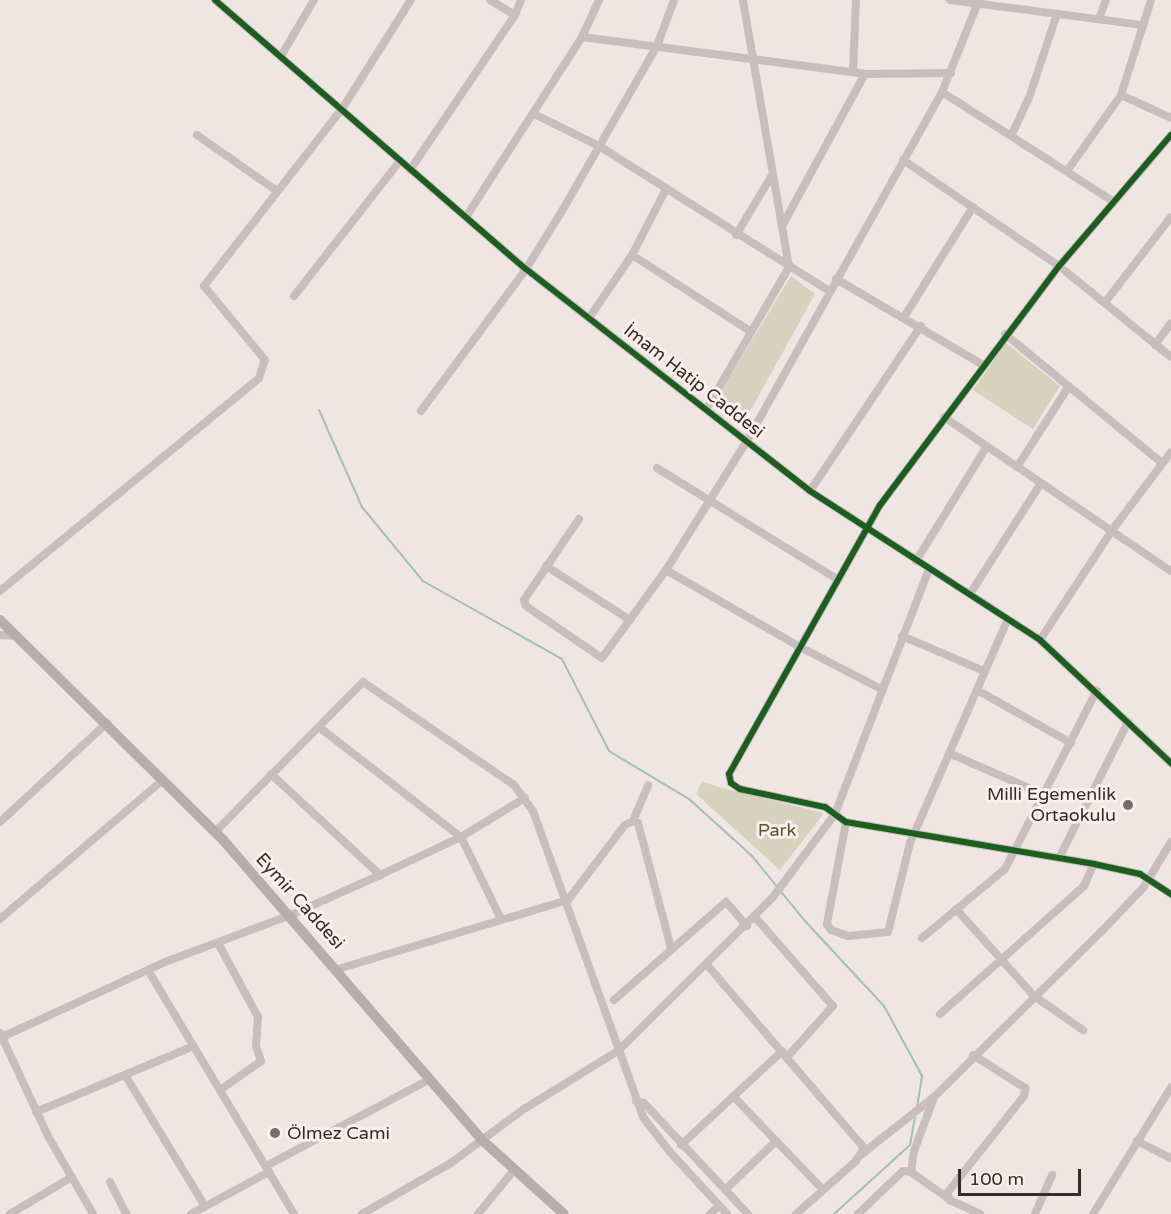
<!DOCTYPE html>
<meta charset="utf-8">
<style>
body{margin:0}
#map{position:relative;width:1171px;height:1214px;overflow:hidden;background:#efe6e4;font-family:"Varela Round",sans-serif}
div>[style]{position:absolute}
.green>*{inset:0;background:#d6d2be}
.stream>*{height:2px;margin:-1px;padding:0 1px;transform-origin:1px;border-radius:1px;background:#a1c0b6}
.minor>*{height:8px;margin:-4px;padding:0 4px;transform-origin:4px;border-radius:4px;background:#c8bebd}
.major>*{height:10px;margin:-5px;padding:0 5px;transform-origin:5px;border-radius:5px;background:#b7adac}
.cycleway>*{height:6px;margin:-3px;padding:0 3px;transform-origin:3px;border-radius:3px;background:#1b5e20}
.dots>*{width:16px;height:16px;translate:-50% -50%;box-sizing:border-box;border:3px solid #faefec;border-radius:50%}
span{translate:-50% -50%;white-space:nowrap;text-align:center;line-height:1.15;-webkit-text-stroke:6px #faefec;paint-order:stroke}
.street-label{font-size:18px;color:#392a2b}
.poi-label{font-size:18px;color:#392a2b}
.right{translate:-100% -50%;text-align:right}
.left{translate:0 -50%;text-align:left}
.park-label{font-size:18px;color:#56582e}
.scale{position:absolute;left:958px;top:1169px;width:123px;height:27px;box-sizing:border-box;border:3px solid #392a2b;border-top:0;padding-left:8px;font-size:18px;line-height:21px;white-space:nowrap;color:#392a2b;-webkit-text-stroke:4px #faefec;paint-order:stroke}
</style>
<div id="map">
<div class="green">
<i style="clip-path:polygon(791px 276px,815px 294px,743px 424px,715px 401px)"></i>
<i style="clip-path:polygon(1006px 343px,1060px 386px,1033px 429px,973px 390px)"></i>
<i style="clip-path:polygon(702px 781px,718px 787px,824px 813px,780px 870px,696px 794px)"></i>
</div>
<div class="stream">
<i style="left:319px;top:410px;width:106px;rotate:66.1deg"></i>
<i style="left:362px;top:507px;width:96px;rotate:50.5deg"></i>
<i style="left:423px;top:581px;width:159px;rotate:29.3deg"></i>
<i style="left:562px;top:659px;width:103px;rotate:62.9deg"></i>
<i style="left:609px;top:751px;width:93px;rotate:31deg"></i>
<i style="left:689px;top:799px;width:85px;rotate:42.1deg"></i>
<i style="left:752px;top:856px;width:84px;rotate:50.8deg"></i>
<i style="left:805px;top:921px;width:116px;rotate:47.1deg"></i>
<i style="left:884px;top:1006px;width:80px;rotate:61.5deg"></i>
<i style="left:922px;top:1076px;width:31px;rotate:99deg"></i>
<i style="left:834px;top:1214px;width:103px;rotate:-42.2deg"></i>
<i style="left:910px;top:1145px;width:29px;rotate:-80deg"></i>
</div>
<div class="minor">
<i style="left:215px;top:0;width:411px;rotate:40.9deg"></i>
<i style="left:526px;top:269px;width:360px;rotate:38deg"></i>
<i style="left:810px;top:491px;width:274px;rotate:32.9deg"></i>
<i style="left:1040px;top:640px;width:180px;rotate:43.2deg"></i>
<i style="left:490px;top:0;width:29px;rotate:31deg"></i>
<i style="left:950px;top:0;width:195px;rotate:7.4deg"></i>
<i style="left:1151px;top:0;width:100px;rotate:107.5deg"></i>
<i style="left:1121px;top:95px;width:55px;rotate:24.7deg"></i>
<i style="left:1099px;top:19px;width:20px;rotate:-70deg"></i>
<i style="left:582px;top:37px;width:285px;rotate:7.4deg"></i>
<i style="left:281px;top:56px;width:65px;rotate:-59.5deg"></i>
<i style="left:853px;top:72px;width:72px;rotate:-87.6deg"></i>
<i style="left:942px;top:92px;width:204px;rotate:32.6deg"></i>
<i style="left:534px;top:114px;width:72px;rotate:26.2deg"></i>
<i style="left:599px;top:146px;width:272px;rotate:32.2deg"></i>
<i style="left:1012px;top:134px;width:40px;rotate:-65deg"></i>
<i style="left:1029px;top:98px;width:89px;rotate:-71.6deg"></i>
<i style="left:197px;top:135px;width:98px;rotate:35deg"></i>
<i style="left:1171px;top:135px;width:172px;rotate:130.5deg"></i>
<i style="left:1059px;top:266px;width:299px;rotate:126.8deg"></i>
<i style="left:880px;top:505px;width:308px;rotate:119.3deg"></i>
<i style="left:729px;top:774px;width:9px;rotate:77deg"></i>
<i style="left:731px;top:783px;width:11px;rotate:34deg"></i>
<i style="left:740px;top:789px;width:87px;rotate:12deg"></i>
<i style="left:825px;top:807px;width:26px;rotate:36deg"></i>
<i style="left:846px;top:822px;width:252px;rotate:9.6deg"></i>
<i style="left:1094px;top:864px;width:47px;rotate:12.3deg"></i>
<i style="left:1140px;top:874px;width:37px;rotate:33deg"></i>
<i style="left:903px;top:160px;width:189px;rotate:34.2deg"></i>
<i style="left:1059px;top:266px;width:144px;rotate:39.1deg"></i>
<i style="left:410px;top:170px;width:187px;rotate:-55.9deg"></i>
<i style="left:515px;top:15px;width:16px;rotate:-68deg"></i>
<i style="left:1067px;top:171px;width:93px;rotate:-54.6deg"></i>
<i style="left:466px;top:217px;width:214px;rotate:-57.2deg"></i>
<i style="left:582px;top:37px;width:41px;rotate:-65.3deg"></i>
<i style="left:782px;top:226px;width:173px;rotate:-61.4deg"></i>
<i style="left:865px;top:74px;width:86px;rotate:-0.7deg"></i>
<i style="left:736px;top:235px;width:70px;rotate:-59deg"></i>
<i style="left:632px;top:255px;width:140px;rotate:32.8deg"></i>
<i style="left:836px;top:279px;width:170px;rotate:30.3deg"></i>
<i style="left:294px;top:296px;width:172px;rotate:-51.9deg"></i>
<i style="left:1106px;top:301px;width:106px;rotate:-52.3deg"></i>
<i style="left:904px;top:317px;width:130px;rotate:-57.9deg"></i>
<i style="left:589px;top:318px;width:76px;rotate:-55.7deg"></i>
<i style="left:632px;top:255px;width:74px;rotate:-62.7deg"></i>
<i style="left:1005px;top:334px;width:203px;rotate:39.4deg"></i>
<i style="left:1155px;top:345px;width:27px;rotate:-54deg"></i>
<i style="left:707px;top:408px;width:163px;rotate:-59.8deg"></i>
<i style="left:789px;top:267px;width:271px;rotate:-99.8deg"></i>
<i style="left:421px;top:411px;width:177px;rotate:-53.5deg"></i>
<i style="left:526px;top:269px;width:68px;rotate:-58.2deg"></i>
<i style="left:562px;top:211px;width:190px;rotate:-60.1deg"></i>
<i style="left:657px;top:46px;width:49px;rotate:-69.7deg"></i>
<i style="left:944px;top:417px;width:274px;rotate:34.2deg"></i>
<i style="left:1017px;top:467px;width:96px;rotate:-57.3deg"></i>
<i style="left:657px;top:468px;width:213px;rotate:31.7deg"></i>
<i style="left:810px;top:491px;width:199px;rotate:-56.1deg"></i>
<i style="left:579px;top:519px;width:98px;rotate:124.2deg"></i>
<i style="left:524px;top:600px;width:6px;rotate:72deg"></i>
<i style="left:526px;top:606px;width:92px;rotate:34.4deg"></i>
<i style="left:602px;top:658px;width:109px;rotate:-54deg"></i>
<i style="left:666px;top:570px;width:152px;rotate:-57.9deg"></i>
<i style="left:747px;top:441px;width:400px;rotate:-60.8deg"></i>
<i style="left:942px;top:92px;width:99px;rotate:-68.1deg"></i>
<i style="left:916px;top:561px;width:135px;rotate:-58.3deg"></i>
<i style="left:546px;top:566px;width:100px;rotate:32.7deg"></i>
<i style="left:666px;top:570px;width:155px;rotate:29.9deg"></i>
<i style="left:800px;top:647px;width:93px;rotate:27.4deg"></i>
<i style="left:0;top:591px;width:335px;rotate:-39.4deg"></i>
<i style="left:259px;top:378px;width:19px;rotate:-72deg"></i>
<i style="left:265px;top:360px;width:96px;rotate:-129.5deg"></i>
<i style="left:204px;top:286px;width:224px;rotate:-52.1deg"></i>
<i style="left:342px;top:109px;width:129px;rotate:-57.7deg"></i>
<i style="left:970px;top:594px;width:132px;rotate:-57.4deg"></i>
<i style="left:0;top:635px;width:17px;rotate:3deg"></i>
<i style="left:902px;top:636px;width:89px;rotate:23.1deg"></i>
<i style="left:1040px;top:640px;width:133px;rotate:-56.7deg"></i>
<i style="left:1113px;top:529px;width:96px;rotate:-53deg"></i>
<i style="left:977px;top:690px;width:108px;rotate:29.4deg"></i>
<i style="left:319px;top:727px;width:180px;rotate:37.8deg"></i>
<i style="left:461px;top:837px;width:91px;rotate:64deg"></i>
<i style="left:951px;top:754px;width:103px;rotate:23.6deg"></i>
<i style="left:271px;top:774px;width:149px;rotate:42.8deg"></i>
<i style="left:633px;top:821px;width:39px;rotate:-67deg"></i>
<i style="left:0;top:822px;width:146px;rotate:-42.8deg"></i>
<i style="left:846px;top:822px;width:104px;rotate:100.6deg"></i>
<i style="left:827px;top:924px;width:7px;rotate:56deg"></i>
<i style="left:831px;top:930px;width:18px;rotate:19deg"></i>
<i style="left:848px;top:936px;width:40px;rotate:-5.7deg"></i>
<i style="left:888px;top:932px;width:92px;rotate:-76.1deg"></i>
<i style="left:910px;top:843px;width:244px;rotate:-66.4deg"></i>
<i style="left:215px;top:832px;width:211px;rotate:-45.4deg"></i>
<i style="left:363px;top:682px;width:183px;rotate:34.3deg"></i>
<i style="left:514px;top:785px;width:32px;rotate:54deg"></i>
<i style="left:533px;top:811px;width:325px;rotate:70.2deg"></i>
<i style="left:643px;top:1117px;width:44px;rotate:52.4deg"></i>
<i style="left:670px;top:1152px;width:84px;rotate:47.4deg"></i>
<i style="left:1059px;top:858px;width:153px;rotate:-63.1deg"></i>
<i style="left:956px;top:909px;width:117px;rotate:48.1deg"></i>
<i style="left:1034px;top:996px;width:60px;rotate:34.8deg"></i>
<i style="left:755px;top:917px;width:118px;rotate:48.8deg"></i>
<i style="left:833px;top:1006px;width:69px;rotate:132deg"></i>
<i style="left:0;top:919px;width:214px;rotate:-40.5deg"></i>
<i style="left:922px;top:938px;width:108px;rotate:-39.7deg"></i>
<i style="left:1005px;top:869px;width:201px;rotate:-62.8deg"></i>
<i style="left:218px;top:943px;width:84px;rotate:61.6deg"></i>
<i style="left:258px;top:1017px;width:29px;rotate:94deg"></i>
<i style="left:256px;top:1046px;width:16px;rotate:72deg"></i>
<i style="left:261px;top:1061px;width:50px;rotate:144.7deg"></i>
<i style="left:708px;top:966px;width:240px;rotate:49.4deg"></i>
<i style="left:864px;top:1148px;width:15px;rotate:122deg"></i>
<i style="left:856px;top:1161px;width:80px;rotate:138.5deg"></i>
<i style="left:338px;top:969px;width:240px;rotate:-16.7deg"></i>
<i style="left:568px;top:900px;width:94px;rotate:-52.8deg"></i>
<i style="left:625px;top:825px;width:9px;rotate:-27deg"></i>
<i style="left:633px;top:821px;width:5px;rotate:22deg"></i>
<i style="left:638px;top:823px;width:129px;rotate:75.2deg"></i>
<i style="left:148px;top:970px;width:284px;rotate:59.1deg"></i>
<i style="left:614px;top:1000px;width:149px;rotate:-41.2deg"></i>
<i style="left:726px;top:902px;width:32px;rotate:49deg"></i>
<i style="left:940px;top:1014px;width:193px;rotate:-41.6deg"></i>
<i style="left:1084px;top:886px;width:24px;rotate:-66deg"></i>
<i style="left:0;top:1033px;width:114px;rotate:65deg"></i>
<i style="left:48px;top:1136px;width:90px;rotate:60deg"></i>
<i style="left:0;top:1038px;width:182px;rotate:-24.7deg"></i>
<i style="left:165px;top:962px;width:134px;rotate:-20.5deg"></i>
<i style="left:291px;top:915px;width:98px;rotate:-24.2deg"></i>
<i style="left:380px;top:875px;width:89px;rotate:-25.1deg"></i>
<i style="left:461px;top:837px;width:75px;rotate:-31.4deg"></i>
<i style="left:973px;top:1055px;width:62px;rotate:32.4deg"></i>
<i style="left:1025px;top:1088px;width:8px;rotate:97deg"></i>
<i style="left:1024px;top:1096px;width:124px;rotate:128.4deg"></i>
<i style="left:947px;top:1193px;width:8px;rotate:67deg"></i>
<i style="left:950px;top:1200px;width:33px;rotate:25deg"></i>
<i style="left:125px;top:1075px;width:153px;rotate:58.6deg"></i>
<i style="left:733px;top:1096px;width:130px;rotate:46.2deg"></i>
<i style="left:933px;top:1100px;width:54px;rotate:110.4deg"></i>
<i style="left:914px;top:1151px;width:21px;rotate:98deg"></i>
<i style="left:911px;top:1172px;width:47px;rotate:35.4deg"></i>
<i style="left:636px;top:1101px;width:8px;rotate:14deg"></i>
<i style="left:644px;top:1103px;width:152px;rotate:46.9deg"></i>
<i style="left:36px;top:1112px;width:171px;rotate:-22.7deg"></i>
<i style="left:1137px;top:1141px;width:38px;rotate:27deg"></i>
<i style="left:681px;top:1145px;width:138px;rotate:-42.9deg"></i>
<i style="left:862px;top:1154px;width:92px;rotate:-38.4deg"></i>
<i style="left:934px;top:1097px;width:236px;rotate:-44.7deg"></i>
<i style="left:1102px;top:931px;width:59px;rotate:-46.4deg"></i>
<i style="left:1143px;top:888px;width:54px;rotate:-58.7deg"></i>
<i style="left:266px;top:1166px;width:186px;rotate:-27.9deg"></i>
<i style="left:110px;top:1182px;width:36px;rotate:63deg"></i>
<i style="left:725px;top:1190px;width:71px;rotate:-43.9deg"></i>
<i style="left:10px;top:1214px;width:72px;rotate:-30.8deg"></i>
<i style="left:191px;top:1214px;width:89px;rotate:-28.3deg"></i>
<i style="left:362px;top:1214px;width:103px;rotate:-29.8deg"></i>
<i style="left:451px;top:1163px;width:91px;rotate:-36.5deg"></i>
<i style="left:524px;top:1109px;width:110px;rotate:-31.7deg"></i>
<i style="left:618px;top:1051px;width:218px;rotate:-44.8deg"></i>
<i style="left:773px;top:897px;width:104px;rotate:-53.2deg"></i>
<i style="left:835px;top:814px;width:262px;rotate:-69deg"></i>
<i style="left:478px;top:1214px;width:57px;rotate:-50.7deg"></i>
<i style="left:710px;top:1214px;width:12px;rotate:-42deg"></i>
<i style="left:858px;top:1214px;width:62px;rotate:-43.7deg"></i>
<i style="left:903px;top:1171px;width:8px;rotate:7deg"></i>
<i style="left:1035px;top:1214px;width:43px;rotate:-66.4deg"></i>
<i style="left:1093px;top:1214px;width:149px;rotate:-58.4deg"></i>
</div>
<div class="major">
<i style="left:0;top:620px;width:315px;rotate:44.6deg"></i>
<i style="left:224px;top:841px;width:395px;rotate:49.2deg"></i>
<i style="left:482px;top:1140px;width:110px;rotate:42.1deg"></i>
</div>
<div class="cycleway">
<i style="left:215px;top:0;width:411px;rotate:40.9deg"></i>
<i style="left:526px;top:269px;width:360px;rotate:38deg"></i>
<i style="left:810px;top:491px;width:274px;rotate:32.9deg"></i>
<i style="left:1040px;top:640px;width:180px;rotate:43.2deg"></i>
<i style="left:1171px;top:135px;width:172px;rotate:130.5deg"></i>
<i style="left:1059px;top:266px;width:299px;rotate:126.8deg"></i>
<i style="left:880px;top:505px;width:308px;rotate:119.3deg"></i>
<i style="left:729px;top:774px;width:9px;rotate:77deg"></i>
<i style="left:731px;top:783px;width:11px;rotate:34deg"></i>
<i style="left:740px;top:789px;width:87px;rotate:12deg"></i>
<i style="left:825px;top:807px;width:26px;rotate:36deg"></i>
<i style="left:846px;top:822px;width:252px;rotate:9.6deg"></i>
<i style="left:1094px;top:864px;width:47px;rotate:12.3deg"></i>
<i style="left:1140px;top:874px;width:37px;rotate:33deg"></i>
</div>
<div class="dots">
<i style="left:1128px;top:805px;background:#796c6c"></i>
<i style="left:275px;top:1133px;background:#796c6c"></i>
</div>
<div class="street-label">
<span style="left:694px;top:381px;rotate:38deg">İmam Hatip Caddesi</span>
<span style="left:300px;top:901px;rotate:48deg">Eymir Caddesi</span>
</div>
<div class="poi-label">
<span class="right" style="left:1116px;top:805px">Milli Egemenlik<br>Ortaokulu</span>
<span class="left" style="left:287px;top:1133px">Ölmez Cami</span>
</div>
<div class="park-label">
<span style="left:777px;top:830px">Park</span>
</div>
<div class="scale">100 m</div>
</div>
